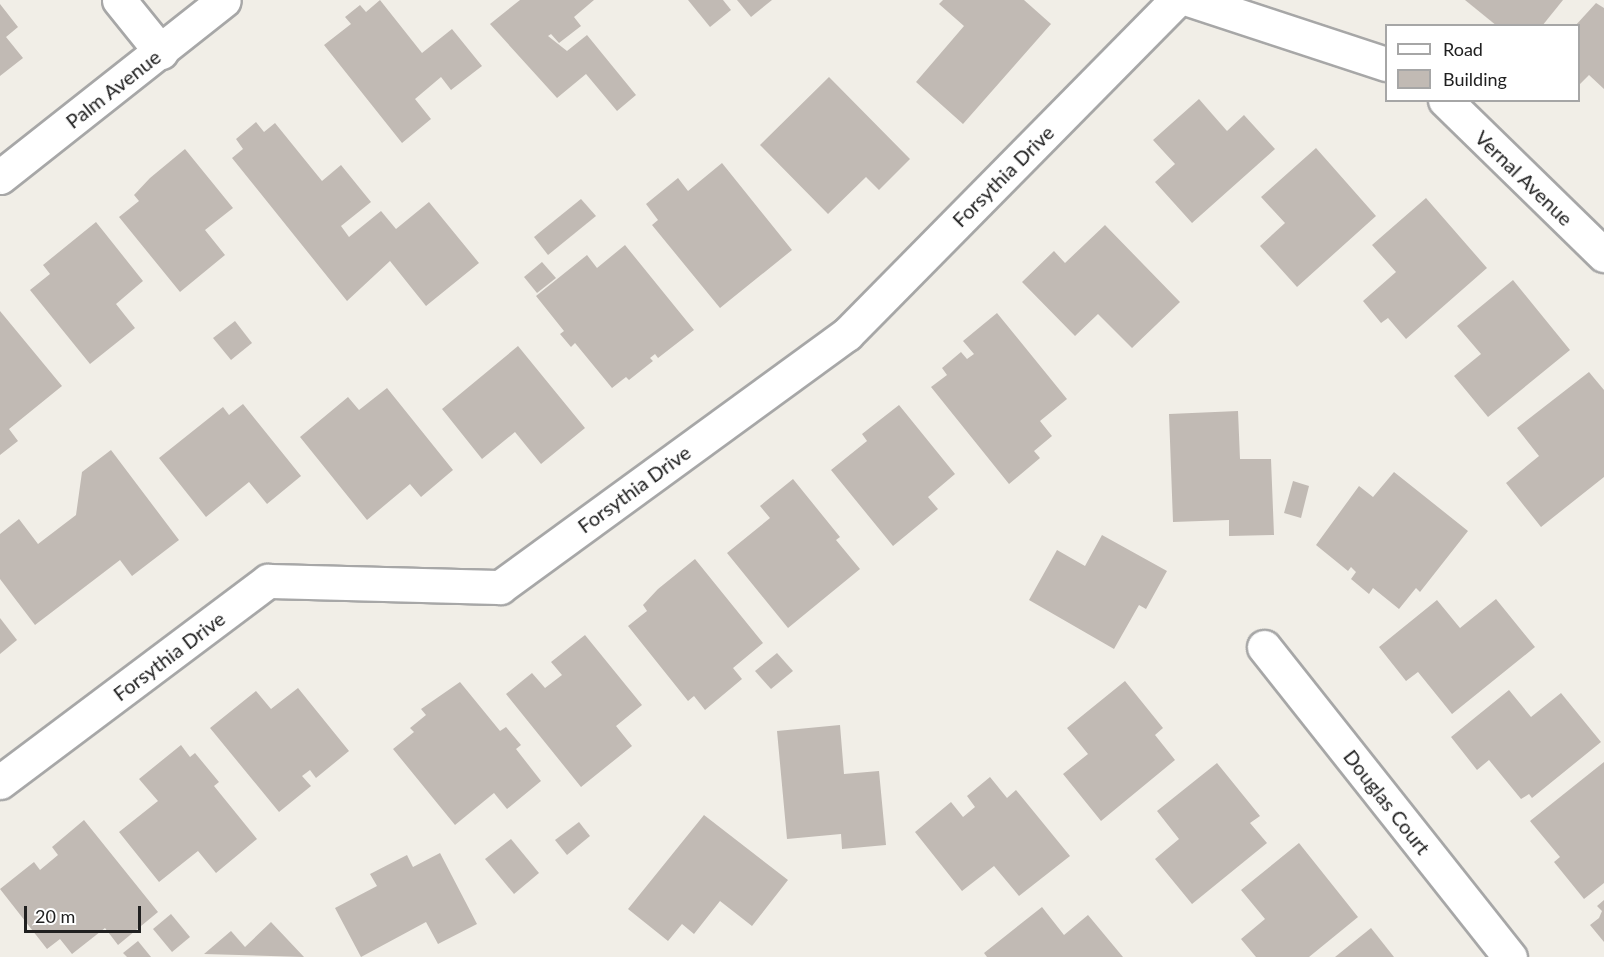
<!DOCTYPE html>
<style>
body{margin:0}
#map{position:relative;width:1604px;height:957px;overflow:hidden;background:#f1eee7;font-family:Lato,sans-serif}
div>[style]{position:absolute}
.building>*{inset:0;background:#c1bab4}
.roads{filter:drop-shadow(2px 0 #a7a7a7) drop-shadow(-2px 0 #a7a7a7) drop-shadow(0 2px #a7a7a7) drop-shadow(0 -2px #a7a7a7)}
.minor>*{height:33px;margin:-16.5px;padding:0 16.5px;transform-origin:16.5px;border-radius:16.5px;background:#fff}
span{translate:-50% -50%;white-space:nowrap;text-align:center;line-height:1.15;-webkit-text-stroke:5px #fff;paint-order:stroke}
.street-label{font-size:20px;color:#202020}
.legend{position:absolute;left:1385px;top:24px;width:195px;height:78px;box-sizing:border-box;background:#fff;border:2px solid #a6a6a6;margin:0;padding:8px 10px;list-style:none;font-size:18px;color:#202020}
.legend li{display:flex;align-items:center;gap:12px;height:30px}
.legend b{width:30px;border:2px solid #a6a6a6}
.scale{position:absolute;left:24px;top:906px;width:117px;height:27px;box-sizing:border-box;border:3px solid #202020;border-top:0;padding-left:8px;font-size:18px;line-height:21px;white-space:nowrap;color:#202020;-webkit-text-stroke:4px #fff;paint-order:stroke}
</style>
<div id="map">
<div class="building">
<i style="clip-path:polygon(380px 0,422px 53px,452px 29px,482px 66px,451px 90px,441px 77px,415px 99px,431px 119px,402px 143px,324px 45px,351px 24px,345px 17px,360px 5px,366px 12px)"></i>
<i style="clip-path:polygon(520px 0,594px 0,574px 17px,581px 26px,559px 43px,551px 34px,548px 36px,567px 51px,587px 35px,636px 95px,617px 111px,586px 74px,557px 98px,490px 24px)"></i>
<i style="clip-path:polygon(688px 0,723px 0,731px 10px,710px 27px)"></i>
<i style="clip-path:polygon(737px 0,772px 0,751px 17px)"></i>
<i style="clip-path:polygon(943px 0,1024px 0,1051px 24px,963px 124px,916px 82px,964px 26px,939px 4px)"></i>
<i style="clip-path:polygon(1465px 0,1563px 0,1542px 26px,1497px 26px)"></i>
<i style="clip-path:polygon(1596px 3px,1604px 8px,1604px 89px,1589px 75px,1578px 86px,1578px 26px,1575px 26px)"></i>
<i style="clip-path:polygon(0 4px,18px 27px,6px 37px,23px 58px,0 76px)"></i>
<i style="clip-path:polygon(829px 77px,910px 159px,879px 190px,866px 177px,828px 214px,760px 145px)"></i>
<i style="clip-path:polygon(1199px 99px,1227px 131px,1244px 115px,1275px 149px,1192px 223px,1155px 182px,1175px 164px,1153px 140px)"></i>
<i style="clip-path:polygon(256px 122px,264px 132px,275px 123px,322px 181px,341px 165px,371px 202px,341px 226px,349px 237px,381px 211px,396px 229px,429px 202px,479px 263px,426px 306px,390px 261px,347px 301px,232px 158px,243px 149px,236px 139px)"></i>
<i style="clip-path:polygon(1316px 148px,1376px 216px,1297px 287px,1260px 246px,1285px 223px,1261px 197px)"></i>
<i style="clip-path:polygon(185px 149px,233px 208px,205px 230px,225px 255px,180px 292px,119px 217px,139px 201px,134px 195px,150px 178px)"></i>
<i style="clip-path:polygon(722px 163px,792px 250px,720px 308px,652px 225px,658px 220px,646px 204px,678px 178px,688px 191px)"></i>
<i style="clip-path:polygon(1426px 198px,1487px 268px,1406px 339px,1388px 318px,1381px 323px,1363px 301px,1396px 272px,1372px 245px)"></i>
<i style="clip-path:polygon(581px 199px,596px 216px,548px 255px,534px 237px)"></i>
<i style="clip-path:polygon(96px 222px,143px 281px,116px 304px,135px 328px,90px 364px,30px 290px,50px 274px,43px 265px)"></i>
<i style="clip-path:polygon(1105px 225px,1180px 302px,1132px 348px,1098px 314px,1075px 336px,1022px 282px,1054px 251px,1065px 263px)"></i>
<i style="clip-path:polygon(625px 245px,694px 330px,658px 358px,655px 354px,650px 358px,653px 361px,629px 380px,626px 377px,612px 388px,575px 343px,571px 347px,560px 334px,564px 331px,536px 296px,587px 255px,597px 268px)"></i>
<i style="clip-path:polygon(542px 262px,556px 278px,537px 293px,524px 277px)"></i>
<i style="clip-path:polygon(1513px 280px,1570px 350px,1488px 417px,1454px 376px,1481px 354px,1457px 326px)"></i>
<i style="clip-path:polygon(0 311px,62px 386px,9px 429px,18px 441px,0 455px)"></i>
<i style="clip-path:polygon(997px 313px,1067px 399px,1040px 421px,1052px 436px,1034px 451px,1040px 458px,1009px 484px,931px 387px,947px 375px,942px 368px,961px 352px,967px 359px,974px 354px,963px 341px)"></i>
<i style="clip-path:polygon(235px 321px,252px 343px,231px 360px,213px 338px)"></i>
<i style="clip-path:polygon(518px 346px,585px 428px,541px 464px,515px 432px,482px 459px,442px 409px)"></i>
<i style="clip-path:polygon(1589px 372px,1604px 390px,1604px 477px,1541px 527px,1506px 483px,1539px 456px,1517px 428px)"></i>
<i style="clip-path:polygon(387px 388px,453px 470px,421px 497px,410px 484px,367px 520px,300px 437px,348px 397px,359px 410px)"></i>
<i style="clip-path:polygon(243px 404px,301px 476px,267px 504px,249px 482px,206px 517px,159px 458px,223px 407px,229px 415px)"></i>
<i style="clip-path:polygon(899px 405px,955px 474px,928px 497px,938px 509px,893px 546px,831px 470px,867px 441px,862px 434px)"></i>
<i style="clip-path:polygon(1238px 411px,1240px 459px,1271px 459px,1274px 535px,1229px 536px,1229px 520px,1173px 522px,1169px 414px)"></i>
<i style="clip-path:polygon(111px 450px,179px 540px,132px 576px,120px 560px,35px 625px,0 579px,0 534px,19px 519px,38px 544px,76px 515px,82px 472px)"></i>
<i style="clip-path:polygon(1394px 472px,1468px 531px,1420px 592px,1416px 588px,1399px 609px,1373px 588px,1369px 594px,1351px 579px,1356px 572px,1351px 567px,1348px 571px,1316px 545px,1359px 486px,1373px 497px)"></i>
<i style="clip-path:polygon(793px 479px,840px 537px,836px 540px,860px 569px,788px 628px,727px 553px,770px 518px,760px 506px)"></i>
<i style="clip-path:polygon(1293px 481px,1309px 486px,1301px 518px,1284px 513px)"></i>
<i style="clip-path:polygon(1102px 535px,1167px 571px,1146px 609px,1139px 605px,1114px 649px,1029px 600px,1057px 550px,1085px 566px)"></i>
<i style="clip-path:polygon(695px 559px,763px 643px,733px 668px,742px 679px,705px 710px,694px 696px,688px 701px,628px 626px,647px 611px,643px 605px,658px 589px)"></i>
<i style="clip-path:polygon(1496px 599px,1535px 647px,1452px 714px,1418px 672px,1406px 681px,1379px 647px,1437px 600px,1460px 628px)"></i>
<i style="clip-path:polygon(0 618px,17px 640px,0 654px)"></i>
<i style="clip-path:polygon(585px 635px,642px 705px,616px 726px,632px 746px,581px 787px,506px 694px,532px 673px,545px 688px,562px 675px,551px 662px)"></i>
<i style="clip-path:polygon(777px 653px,793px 671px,771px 689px,755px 671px)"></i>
<i style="clip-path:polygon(1125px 681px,1163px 728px,1155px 735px,1175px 760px,1101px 821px,1063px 774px,1088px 754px,1067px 728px)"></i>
<i style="clip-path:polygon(460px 682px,500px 731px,506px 727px,521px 745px,516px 749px,541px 781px,507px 809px,494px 793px,455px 825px,393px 749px,414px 732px,410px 728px,426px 715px,421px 709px)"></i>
<i style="clip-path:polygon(298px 688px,349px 751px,316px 778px,310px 770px,302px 776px,311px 786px,279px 812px,210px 728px,256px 691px,271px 709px)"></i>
<i style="clip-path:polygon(1509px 690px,1531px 717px,1561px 693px,1601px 742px,1532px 798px,1529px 794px,1521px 799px,1489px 760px,1477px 770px,1451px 737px)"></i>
<i style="clip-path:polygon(840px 725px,844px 774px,879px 771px,886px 845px,842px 849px,841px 834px,787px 839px,777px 731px)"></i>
<i style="clip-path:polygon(181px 745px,190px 757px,195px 753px,219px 782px,214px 786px,257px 839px,216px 873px,198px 851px,159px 882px,119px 832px,158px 801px,139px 779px)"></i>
<i style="clip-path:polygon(1604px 762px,1604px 883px,1584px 899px,1554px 862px,1560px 857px,1530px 821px)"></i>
<i style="clip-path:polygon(1217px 763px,1260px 816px,1250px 823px,1267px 843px,1192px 904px,1155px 859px,1179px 839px,1157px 811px)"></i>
<i style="clip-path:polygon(990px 777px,1007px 798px,1016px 790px,1070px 856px,1019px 896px,994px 866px,962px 891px,915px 832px,951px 802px,963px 817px,975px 807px,967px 796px)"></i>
<i style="clip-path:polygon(704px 815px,788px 880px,752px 926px,720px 901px,694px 934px,682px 924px,668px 941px,628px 909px)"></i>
<i style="clip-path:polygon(84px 820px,158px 912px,118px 945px,105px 928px,72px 954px,60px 939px,47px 949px,0 889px,34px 862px,40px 870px,58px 855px,52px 847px)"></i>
<i style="clip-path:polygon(579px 822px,590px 836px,567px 855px,555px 840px)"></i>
<i style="clip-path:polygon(511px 839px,539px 873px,514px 894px,485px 859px)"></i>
<i style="clip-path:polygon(1299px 843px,1358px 917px,1309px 957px,1256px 957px,1241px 939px,1265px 919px,1241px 890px)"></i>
<i style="clip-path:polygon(440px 853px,477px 924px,438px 944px,426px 922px,361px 957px,335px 908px,377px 886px,370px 874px,407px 855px,413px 867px)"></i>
<i style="clip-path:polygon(1604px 900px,1604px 942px,1590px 925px,1599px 918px,1602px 911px,1597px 906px)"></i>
<i style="clip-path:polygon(1042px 907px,1064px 935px,1088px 915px,1123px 957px,987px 957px,984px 953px)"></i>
<i style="clip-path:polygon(171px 914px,190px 937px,172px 952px,153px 929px)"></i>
<i style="clip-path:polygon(271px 922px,304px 957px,204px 954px,231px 931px,245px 947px)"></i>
<i style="clip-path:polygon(1371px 928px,1394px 957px,1335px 957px)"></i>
<i style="clip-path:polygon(138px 941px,151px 957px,127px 957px,123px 953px)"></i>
</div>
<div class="roads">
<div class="minor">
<i style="left:119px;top:0;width:67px;rotate:51.1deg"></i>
<i style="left:1191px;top:0;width:205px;rotate:18.2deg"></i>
<i style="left:1445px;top:100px;width:222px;rotate:44.3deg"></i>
<i style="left:0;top:177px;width:285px;rotate:-38.3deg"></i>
<i style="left:1264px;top:647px;width:396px;rotate:51.6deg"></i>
<i style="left:0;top:782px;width:335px;rotate:-36.9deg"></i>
<i style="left:268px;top:581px;width:232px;rotate:1.5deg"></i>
<i style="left:500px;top:587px;width:429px;rotate:-36.1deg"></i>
<i style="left:847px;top:334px;width:469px;rotate:-45.4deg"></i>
</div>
</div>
<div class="street-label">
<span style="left:113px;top:89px;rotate:-38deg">Palm Avenue</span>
<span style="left:1003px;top:176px;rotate:-45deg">Forsythia Drive</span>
<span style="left:1524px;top:178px;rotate:44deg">Vernal Avenue</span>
<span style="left:634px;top:489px;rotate:-36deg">Forsythia Drive</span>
<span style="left:169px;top:656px;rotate:-37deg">Forsythia Drive</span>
<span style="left:1387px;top:802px;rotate:52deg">Douglas Court</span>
</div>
<ul class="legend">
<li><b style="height:8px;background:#fff"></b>Road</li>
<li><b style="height:16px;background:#c1bab4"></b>Building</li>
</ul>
<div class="scale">20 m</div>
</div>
